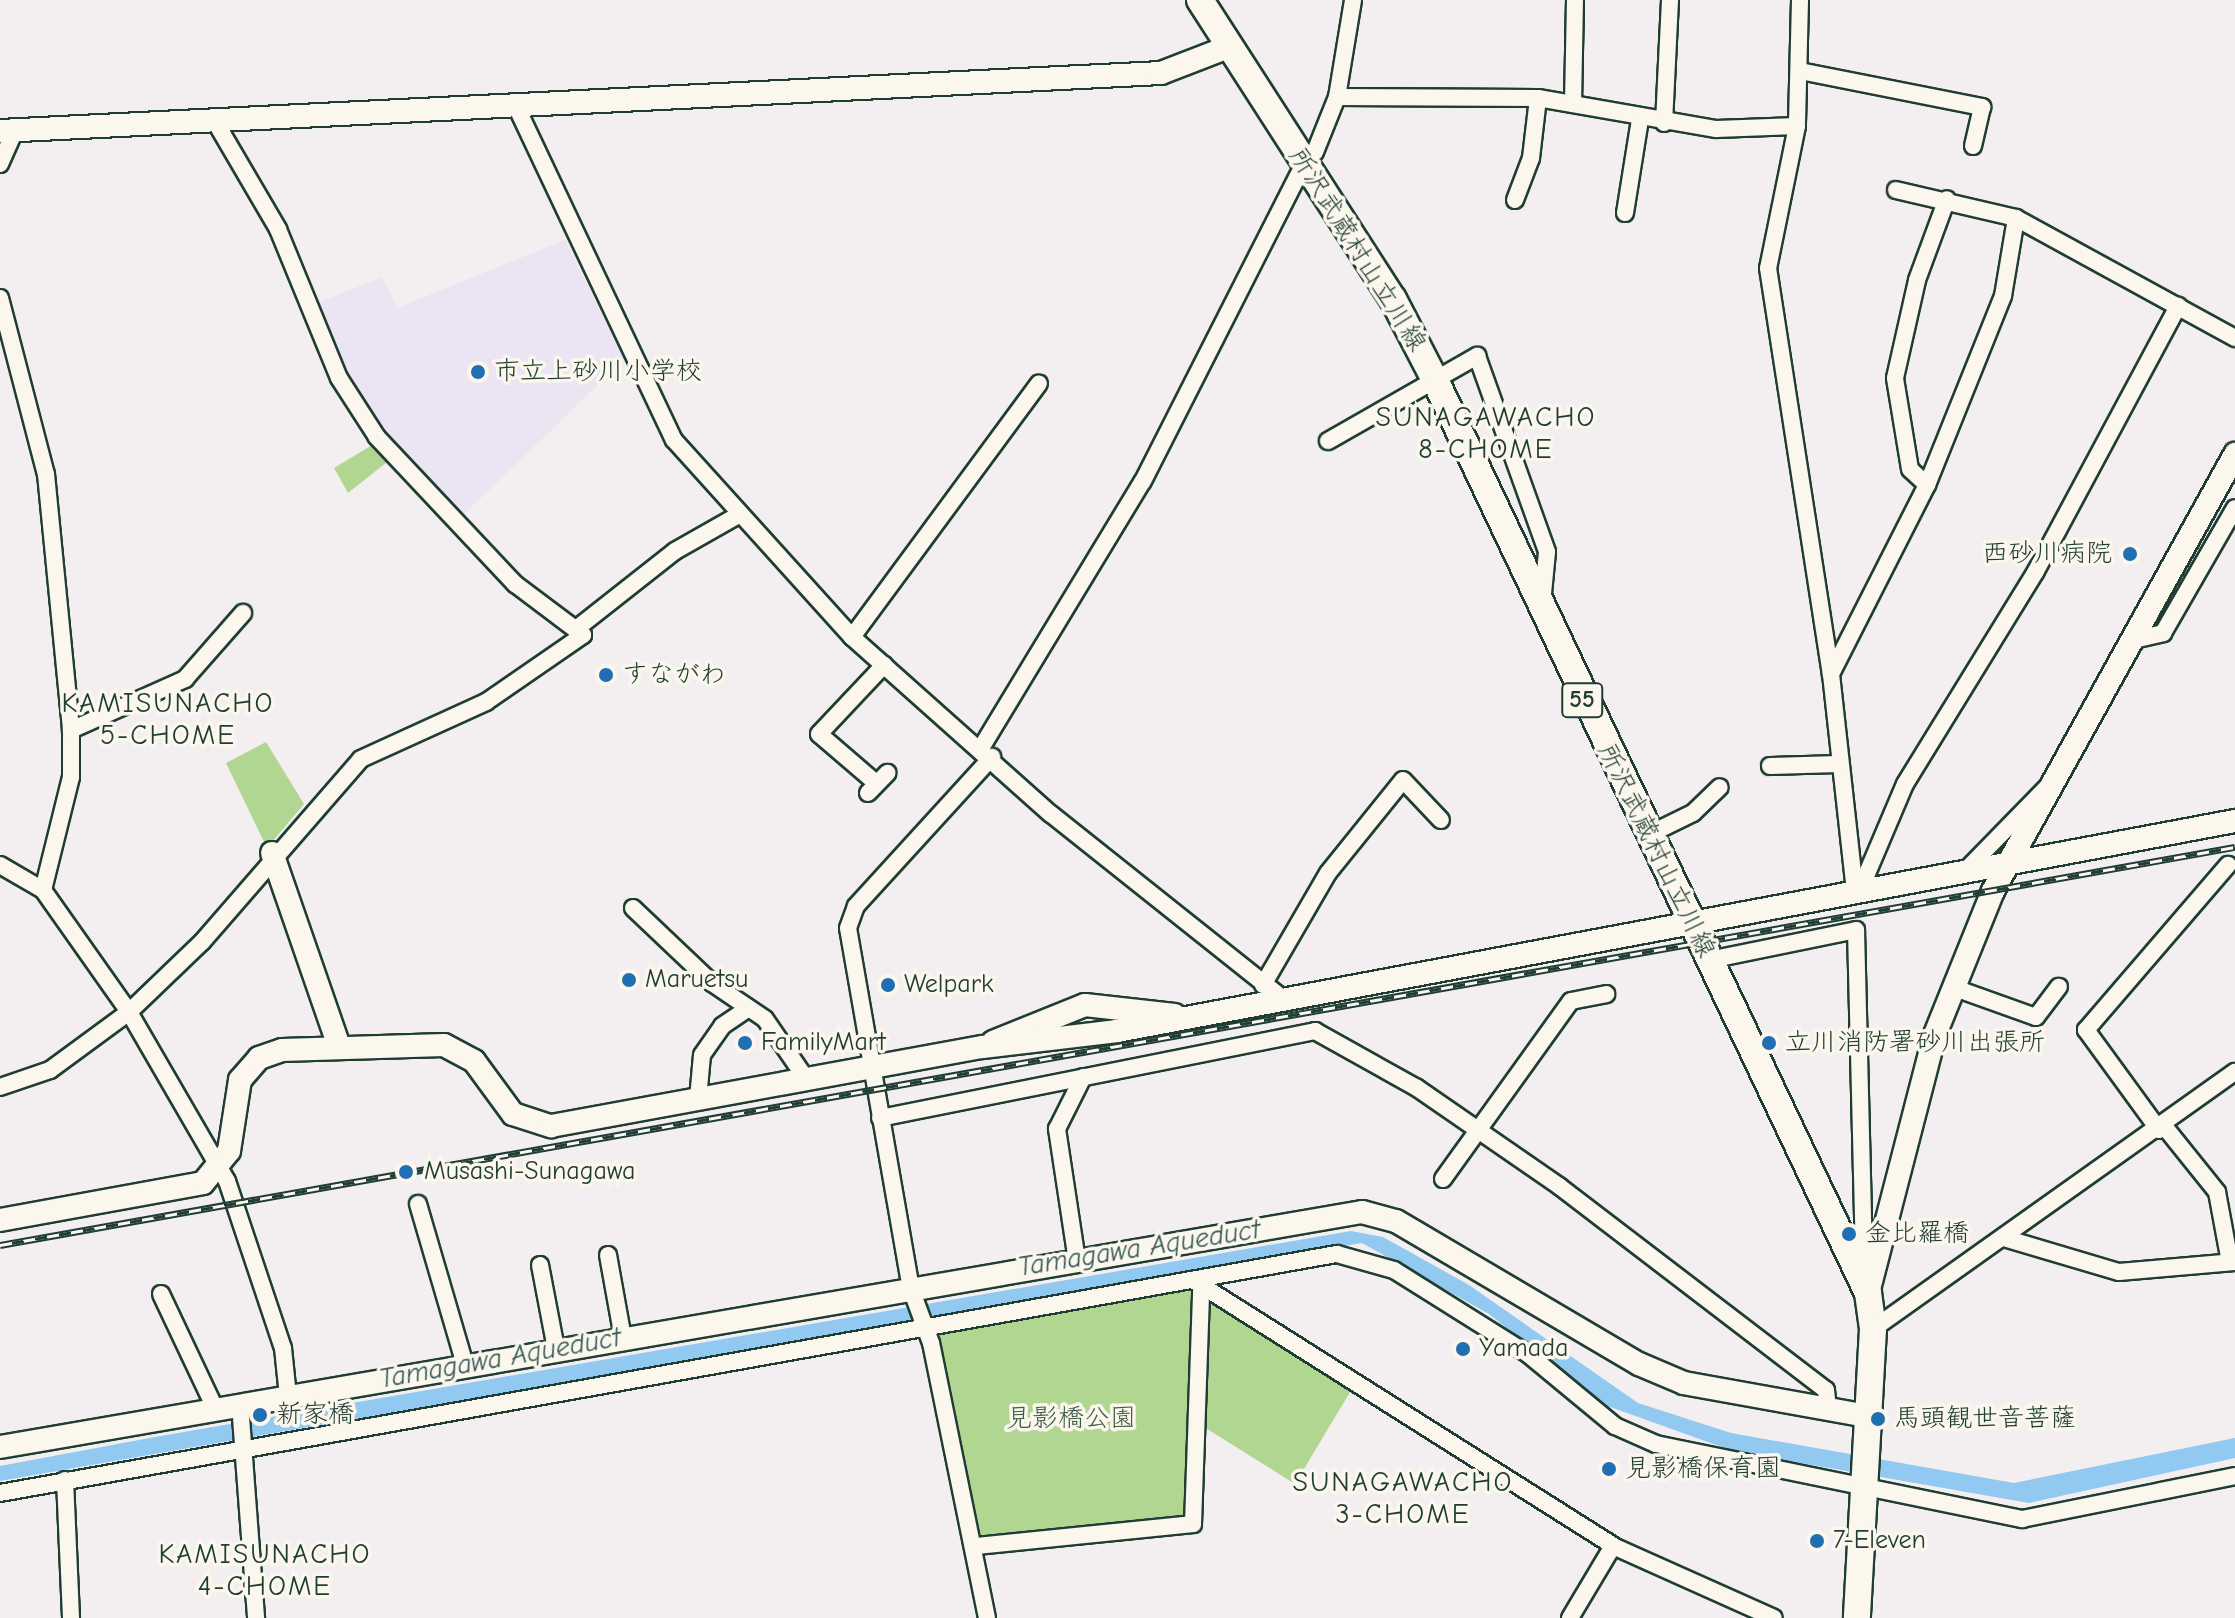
<!DOCTYPE html>
<meta charset="utf-8">
<style>
body{margin:0}
#map{position:relative;width:2235px;height:1618px;overflow:hidden;background:#f3eeef;font-family:"Comic Neue","Klee One",sans-serif}
div>[style]{position:absolute}
.built>*{inset:0;background:#eae4f3}
.green>*{inset:0;background:#b1d692}
.water>*{inset:0;background:#91c9f0}
.roads{filter:drop-shadow(2px 0 #1f3d34) drop-shadow(-2px 0 #1f3d34) drop-shadow(0 2px #1f3d34) drop-shadow(0 -2px #1f3d34)}
.street>*{height:16px;margin:-8px;padding:0 8px;transform-origin:8px;border-radius:8px;background:#fbf7ec}
.secondary>*{height:22px;margin:-11px;padding:0 11px;transform-origin:11px;border-radius:11px;background:#fbf7ec}
.primary>*{height:26px;margin:-13px;padding:0 13px;transform-origin:13px;border-radius:13px;background:#fbf7ec}
.rail>*{height:7px;margin-top:-3.5px;transform-origin:0;background:repeating-linear-gradient(90deg,#fbf7ec 0 12px,#1f3d34 0 24px);box-sizing:border-box;border-block:2px solid #1f3d34}
.dots>*{width:22px;height:22px;translate:-50% -50%;box-sizing:border-box;border:4px solid #fbf7ec;border-radius:50%}
span{translate:-50% -50%;white-space:nowrap;text-align:center;line-height:1.15;-webkit-text-stroke:7px #fbf7ec;paint-order:stroke}
.shield-label span{padding:2px 6px;background:#fbf7ec;border:2px solid;border-radius:6px;-webkit-text-stroke-width:0}
.shield-label{font-size:24px;color:#1f3d34;font-weight:700}
.street-label{font-size:26px;color:#1f3d34}
.poi-label{font-size:26px;color:#1f3d34}
.left{translate:0 -50%;text-align:left}
.right{translate:-100% -50%;text-align:right}
.park-label{font-size:26px;color:#3c5c47}
.neighbourhood-label{font-size:28px;color:#1f3d34;letter-spacing:2px}
.water-label{font-size:28px;color:#36595a;font-style:italic}
</style>
<div id="map">
<div class="built">
<i style="clip-path:polygon(565px 240px,624px 360px,459px 519px,411px 473px,349px 384px,313px 305px,382px 277px,397px 308px)"></i>
</div>
<div class="green">
<i style="clip-path:polygon(374px 444px,387px 462px,348px 493px,334px 468px)"></i>
<i style="clip-path:polygon(266px 742px,304px 804px,267px 848px,226px 763px)"></i>
<i style="clip-path:polygon(1192px 1285px,1353px 1387px,1295px 1484px,1196px 1422px,1187px 1521px,982px 1543px,926px 1327px)"></i>
</div>
<div class="water">
<i style="clip-path:polygon(1351px 1231px,1383px 1237px,1469px 1285px,1638px 1403px,1731px 1433px,2014px 1483px,2235px 1438px,2235px 1458px,2029px 1503px,1733px 1451px,1602px 1404px,1489px 1314px,1362px 1243px,0 1481px,0 1466px,155px 1437px)"></i>
</div>
<div class="roads">
<div class="street">
<i style="left:1800px;top:0;width:126px;rotate:91.4deg"></i>
<i style="left:1797px;top:126px;width:145px;rotate:101.5deg"></i>
<i style="left:1768px;top:268px;width:411px;rotate:81.2deg"></i>
<i style="left:1831px;top:674px;width:217px;rotate:83.7deg"></i>
<i style="left:1800px;top:71px;width:186px;rotate:11.2deg"></i>
<i style="left:1982px;top:107px;width:40px;rotate:103deg"></i>
<i style="left:1337px;top:97px;width:201px;rotate:0.3deg"></i>
<i style="left:1538px;top:98px;width:181px;rotate:9.9deg"></i>
<i style="left:1716px;top:129px;width:81px;rotate:-2.1deg"></i>
<i style="left:1573px;top:104px;width:104px;rotate:-88.9deg"></i>
<i style="left:516px;top:106px;width:369px;rotate:64.7deg"></i>
<i style="left:674px;top:440px;width:266px;rotate:47.9deg"></i>
<i style="left:852px;top:637px;width:266px;rotate:41.7deg"></i>
<i style="left:1051px;top:814px;width:293px;rotate:38.5deg"></i>
<i style="left:1664px;top:123px;width:123px;rotate:-87.2deg"></i>
<i style="left:1302px;top:160px;width:15px;rotate:-32deg"></i>
<i style="left:1315px;top:152px;width:59px;rotate:-68.2deg"></i>
<i style="left:1337px;top:97px;width:98px;rotate:-80.6deg"></i>
<i style="left:0;top:164px;width:36px;rotate:-66deg"></i>
<i style="left:1896px;top:190px;width:123px;rotate:13.1deg"></i>
<i style="left:2016px;top:218px;width:250px;rotate:28.7deg"></i>
<i style="left:1515px;top:200px;width:45px;rotate:-69.1deg"></i>
<i style="left:1531px;top:158px;width:60px;rotate:-83.3deg"></i>
<i style="left:1625px;top:213px;width:95px;rotate:-80.9deg"></i>
<i style="left:0;top:298px;width:182px;rotate:75.4deg"></i>
<i style="left:46px;top:474px;width:257px;rotate:84.4deg"></i>
<i style="left:71px;top:730px;width:47px;rotate:90deg"></i>
<i style="left:71px;top:777px;width:116px;rotate:103.9deg"></i>
<i style="left:1328px;top:441px;width:172px;rotate:-29.7deg"></i>
<i style="left:1477px;top:356px;width:208px;rotate:70.3deg"></i>
<i style="left:1547px;top:552px;width:52px;rotate:95.5deg"></i>
<i style="left:1927px;top:485px;width:23px;rotate:-137deg"></i>
<i style="left:1910px;top:469px;width:92px;rotate:-99.4deg"></i>
<i style="left:1895px;top:378px;width:100px;rotate:-77.3deg"></i>
<i style="left:1917px;top:280px;width:86px;rotate:-69.7deg"></i>
<i style="left:576px;top:629px;width:126px;rotate:-38.2deg"></i>
<i style="left:675px;top:551px;width:75px;rotate:-29.6deg"></i>
<i style="left:852px;top:637px;width:315px;rotate:-53.6deg"></i>
<i style="left:2138px;top:639px;width:26px;rotate:-13deg"></i>
<i style="left:2163px;top:633px;width:144px;rotate:-60.1deg"></i>
<i style="left:1831px;top:674px;width:212px;rotate:-63.1deg"></i>
<i style="left:1927px;top:485px;width:204px;rotate:-68.1deg"></i>
<i style="left:2003px;top:296px;width:79px;rotate:-80.5deg"></i>
<i style="left:71px;top:730px;width:125px;rotate:-24.1deg"></i>
<i style="left:185px;top:679px;width:88px;rotate:-48.7deg"></i>
<i style="left:981px;top:748px;width:312px;rotate:-58.8deg"></i>
<i style="left:1143px;top:481px;width:356px;rotate:-63.1deg"></i>
<i style="left:1770px;top:766px;width:69px;rotate:-1.7deg"></i>
<i style="left:876px;top:783px;width:75px;rotate:-139.3deg"></i>
<i style="left:819px;top:734px;width:95px;rotate:-46.7deg"></i>
<i style="left:868px;top:793px;width:28px;rotate:-46deg"></i>
<i style="left:1648px;top:835px;width:50px;rotate:-26.1deg"></i>
<i style="left:1693px;top:813px;width:37px;rotate:-44deg"></i>
<i style="left:0;top:865px;width:50px;rotate:30.2deg"></i>
<i style="left:43px;top:890px;width:149px;rotate:54.8deg"></i>
<i style="left:129px;top:1012px;width:195px;rotate:59.9deg"></i>
<i style="left:227px;top:1181px;width:176px;rotate:71.5deg"></i>
<i style="left:283px;top:1348px;width:48px;rotate:84.1deg"></i>
<i style="left:1966px;top:870px;width:117px;rotate:-45.7deg"></i>
<i style="left:1860px;top:890px;width:115px;rotate:-67deg"></i>
<i style="left:1905px;top:784px;width:250px;rotate:-58.4deg"></i>
<i style="left:2036px;top:571px;width:301px;rotate:-61.8deg"></i>
<i style="left:633px;top:908px;width:109px;rotate:43.5deg"></i>
<i style="left:712px;top:983px;width:64px;rotate:34.2deg"></i>
<i style="left:765px;top:1019px;width:74px;rotate:55.5deg"></i>
<i style="left:1709px;top:960px;width:150px;rotate:-11.5deg"></i>
<i style="left:1856px;top:930px;width:323px;rotate:88.6deg"></i>
<i style="left:1864px;top:1253px;width:15px;rotate:122deg"></i>
<i style="left:1263px;top:985px;width:129px;rotate:-59.9deg"></i>
<i style="left:1328px;top:873px;width:119px;rotate:-51.1deg"></i>
<i style="left:1403px;top:780px;width:55px;rotate:46.5deg"></i>
<i style="left:1952px;top:987px;width:89px;rotate:19.7deg"></i>
<i style="left:2036px;top:1017px;width:38px;rotate:-53deg"></i>
<i style="left:0;top:1087px;width:53px;rotate:-18.8deg"></i>
<i style="left:50px;top:1070px;width:98px;rotate:-36.3deg"></i>
<i style="left:129px;top:1012px;width:101px;rotate:-43.8deg"></i>
<i style="left:202px;top:942px;width:242px;rotate:-49deg"></i>
<i style="left:361px;top:759px;width:137px;rotate:-24.5deg"></i>
<i style="left:486px;top:702px;width:118px;rotate:-34.6deg"></i>
<i style="left:583px;top:635px;width:85px;rotate:-143.1deg"></i>
<i style="left:515px;top:584px;width:202px;rotate:-133.2deg"></i>
<i style="left:377px;top:437px;width:70px;rotate:-122.8deg"></i>
<i style="left:339px;top:378px;width:161px;rotate:-112.3deg"></i>
<i style="left:278px;top:229px;width:125px;rotate:-120.3deg"></i>
<i style="left:698px;top:1099px;width:44px;rotate:-84.8deg"></i>
<i style="left:702px;top:1055px;width:35px;rotate:-55deg"></i>
<i style="left:722px;top:1026px;width:32px;rotate:-34deg"></i>
<i style="left:880px;top:1118px;width:444px;rotate:-11.3deg"></i>
<i style="left:1315px;top:1031px;width:117px;rotate:29.2deg"></i>
<i style="left:1417px;top:1088px;width:173px;rotate:34.6deg"></i>
<i style="left:1559px;top:1186px;width:336px;rotate:37.4deg"></i>
<i style="left:1826px;top:1390px;width:19px;rotate:84deg"></i>
<i style="left:2164px;top:1126px;width:85px;rotate:51.2deg"></i>
<i style="left:2217px;top:1192px;width:71px;rotate:79.5deg"></i>
<i style="left:2159px;top:1130px;width:124px;rotate:-126.1deg"></i>
<i style="left:2086px;top:1030px;width:218px;rotate:-49.3deg"></i>
<i style="left:1443px;top:1179px;width:219px;rotate:-54.3deg"></i>
<i style="left:1571px;top:1001px;width:36px;rotate:-11deg"></i>
<i style="left:418px;top:1204px;width:168px;rotate:73.7deg"></i>
<i style="left:2004px;top:1238px;width:120px;rotate:16.5deg"></i>
<i style="left:2119px;top:1272px;width:116px;rotate:-4.9deg"></i>
<i style="left:608px;top:1255px;width:84px;rotate:79.8deg"></i>
<i style="left:1077px;top:1261px;width:134px;rotate:-98.6deg"></i>
<i style="left:1057px;top:1129px;width:58px;rotate:-63.4deg"></i>
<i style="left:540px;top:1265px;width:86px;rotate:79.2deg"></i>
<i style="left:1193px;top:1280px;width:497px;rotate:32.3deg"></i>
<i style="left:1613px;top:1546px;width:176px;rotate:24.1deg"></i>
<i style="left:161px;top:1294px;width:126px;rotate:64.7deg"></i>
<i style="left:1873px;top:1329px;width:444px;rotate:-35.4deg"></i>
<i style="left:240px;top:1404px;width:215px;rotate:85.7deg"></i>
<i style="left:65px;top:1480px;width:138px;rotate:87.5deg"></i>
<i style="left:0;top:1493px;width:1358px;rotate:-10.14deg"></i>
<i style="left:1337px;top:1254px;width:59px;rotate:15.7deg"></i>
<i style="left:1394px;top:1270px;width:158px;rotate:32.1deg"></i>
<i style="left:1528px;top:1354px;width:113px;rotate:39.6deg"></i>
<i style="left:1615px;top:1426px;width:45px;rotate:23.7deg"></i>
<i style="left:1656px;top:1444px;width:374px;rotate:11.6deg"></i>
<i style="left:2022px;top:1519px;width:217px;rotate:-11.4deg"></i>
<i style="left:977px;top:1546px;width:217px;rotate:-5.8deg"></i>
<i style="left:1193px;top:1524px;width:234px;rotate:-88deg"></i>
<i style="left:987px;top:1618px;width:281px;rotate:-101.5deg"></i>
<i style="left:931px;top:1343px;width:58px;rotate:-110.3deg"></i>
<i style="left:911px;top:1289px;width:366px;rotate:-99.9deg"></i>
<i style="left:848px;top:928px;width:23px;rotate:-70deg"></i>
<i style="left:856px;top:906px;width:202px;rotate:-47.6deg"></i>
<i style="left:1570px;top:1618px;width:84px;rotate:-59.2deg"></i>
</div>
<div class="secondary">
<i style="left:0;top:131px;width:1162px;rotate:-2.86deg"></i>
<i style="left:1161px;top:73px;width:75px;rotate:-21.1deg"></i>
<i style="left:272px;top:853px;width:205px;rotate:70.9deg"></i>
<i style="left:993px;top:1042px;width:99px;rotate:-21.9deg"></i>
<i style="left:1085px;top:1005px;width:90px;rotate:6.4deg"></i>
<i style="left:0;top:1220px;width:206px;rotate:-10.3deg"></i>
<i style="left:203px;top:1183px;width:41px;rotate:-50.9deg"></i>
<i style="left:229px;top:1151px;width:72px;rotate:-81.2deg"></i>
<i style="left:240px;top:1080px;width:29px;rotate:-49deg"></i>
<i style="left:259px;top:1058px;width:24px;rotate:-19deg"></i>
<i style="left:282px;top:1050px;width:162px;rotate:-1.8deg"></i>
<i style="left:444px;top:1045px;width:34px;rotate:28deg"></i>
<i style="left:474px;top:1061px;width:66px;rotate:53.7deg"></i>
<i style="left:513px;top:1114px;width:40px;rotate:18deg"></i>
<i style="left:551px;top:1126px;width:439px;rotate:-10.4deg"></i>
<i style="left:983px;top:1047px;width:135px;rotate:-6.8deg"></i>
<i style="left:1117px;top:1031px;width:1138px;rotate:-10.64deg"></i>
<i style="left:1868px;top:1293px;width:264px;rotate:-75.5deg"></i>
<i style="left:1934px;top:1037px;width:157px;rotate:-68deg"></i>
<i style="left:1993px;top:891px;width:500px;rotate:-61deg"></i>
<i style="left:0;top:1447px;width:1382px;rotate:-9.79deg"></i>
<i style="left:1362px;top:1212px;width:35px;rotate:15deg"></i>
<i style="left:1396px;top:1221px;width:282px;rotate:30.5deg"></i>
<i style="left:1639px;top:1364px;width:49px;rotate:22.9deg"></i>
<i style="left:1684px;top:1383px;width:187px;rotate:10.2deg"></i>
</div>
<div class="primary">
<i style="left:1200px;top:0;width:356px;rotate:57.2deg"></i>
<i style="left:1393px;top:299px;width:93px;rotate:62.6deg"></i>
<i style="left:1436px;top:382px;width:1008px;rotate:64.63deg"></i>
<i style="left:1868px;top:1293px;width:36px;rotate:82deg"></i>
<i style="left:1873px;top:1329px;width:289px;rotate:93.2deg"></i>
</div>
</div>
<div class="rail">
<i style="left:0;top:1245px;width:2270px;rotate:-10.1deg"></i>
</div>
<div class="dots">
<i style="left:478px;top:372px;background:#1f6fb2"></i>
<i style="left:2130px;top:554px;background:#1f6fb2"></i>
<i style="left:606px;top:675px;background:#1f6fb2"></i>
<i style="left:629px;top:980px;background:#1f6fb2"></i>
<i style="left:888px;top:985px;background:#1f6fb2"></i>
<i style="left:745px;top:1043px;background:#1f6fb2"></i>
<i style="left:1769px;top:1043px;background:#1f6fb2"></i>
<i style="left:406px;top:1172px;background:#1f6fb2"></i>
<i style="left:1849px;top:1234px;background:#1f6fb2"></i>
<i style="left:1463px;top:1349px;background:#1f6fb2"></i>
<i style="left:260px;top:1415px;background:#1f6fb2"></i>
<i style="left:1878px;top:1419px;background:#1f6fb2"></i>
<i style="left:1609px;top:1469px;background:#1f6fb2"></i>
<i style="left:1817px;top:1541px;background:#1f6fb2"></i>
</div>
<div class="shield-label">
<span style="left:1582px;top:700px">55</span>
</div>
<div class="street-label">
<span style="left:1357px;top:250px;rotate:58deg">所沢武蔵村山立川線</span>
<span style="left:1656px;top:851px;rotate:64deg">所沢武蔵村山立川線</span>
</div>
<div class="poi-label">
<span class="left" style="left:494px;top:372px">市立上砂川小学校</span>
<span class="right" style="left:2112px;top:554px">西砂川病院</span>
<span class="left" style="left:622px;top:675px">すながわ</span>
<span class="left" style="left:645px;top:980px">Maruetsu</span>
<span class="left" style="left:904px;top:985px">Welpark</span>
<span class="left" style="left:761px;top:1043px">FamilyMart</span>
<span class="left" style="left:1785px;top:1043px">立川消防署砂川出張所</span>
<span class="left" style="left:424px;top:1172px">Musashi-Sunagawa</span>
<span class="left" style="left:1865px;top:1234px">金比羅橋</span>
<span class="left" style="left:1479px;top:1349px">Yamada</span>
<span class="left" style="left:276px;top:1415px">新家橋</span>
<span class="left" style="left:1894px;top:1419px">馬頭観世音菩薩</span>
<span class="left" style="left:1625px;top:1469px">見影橋保育園</span>
<span class="left" style="left:1833px;top:1541px">7-Eleven</span>
</div>
<div class="park-label">
<span style="left:1071px;top:1419px">見影橋公園</span>
</div>
<div class="neighbourhood-label">
<span style="left:1486px;top:433px">SUNAGAWACHO<br>8-CHOME</span>
<span style="left:168px;top:719px">KAMISUNACHO<br>5-CHOME</span>
<span style="left:1403px;top:1498px">SUNAGAWACHO<br>3-CHOME</span>
<span style="left:265px;top:1570px">KAMISUNACHO<br>4-CHOME</span>
</div>
<div class="water-label">
<span style="left:1139px;top:1248px;rotate:-9deg">Tamagawa Aqueduct</span>
<span style="left:500px;top:1358px;rotate:-10deg">Tamagawa Aqueduct</span>
</div>
</div>
